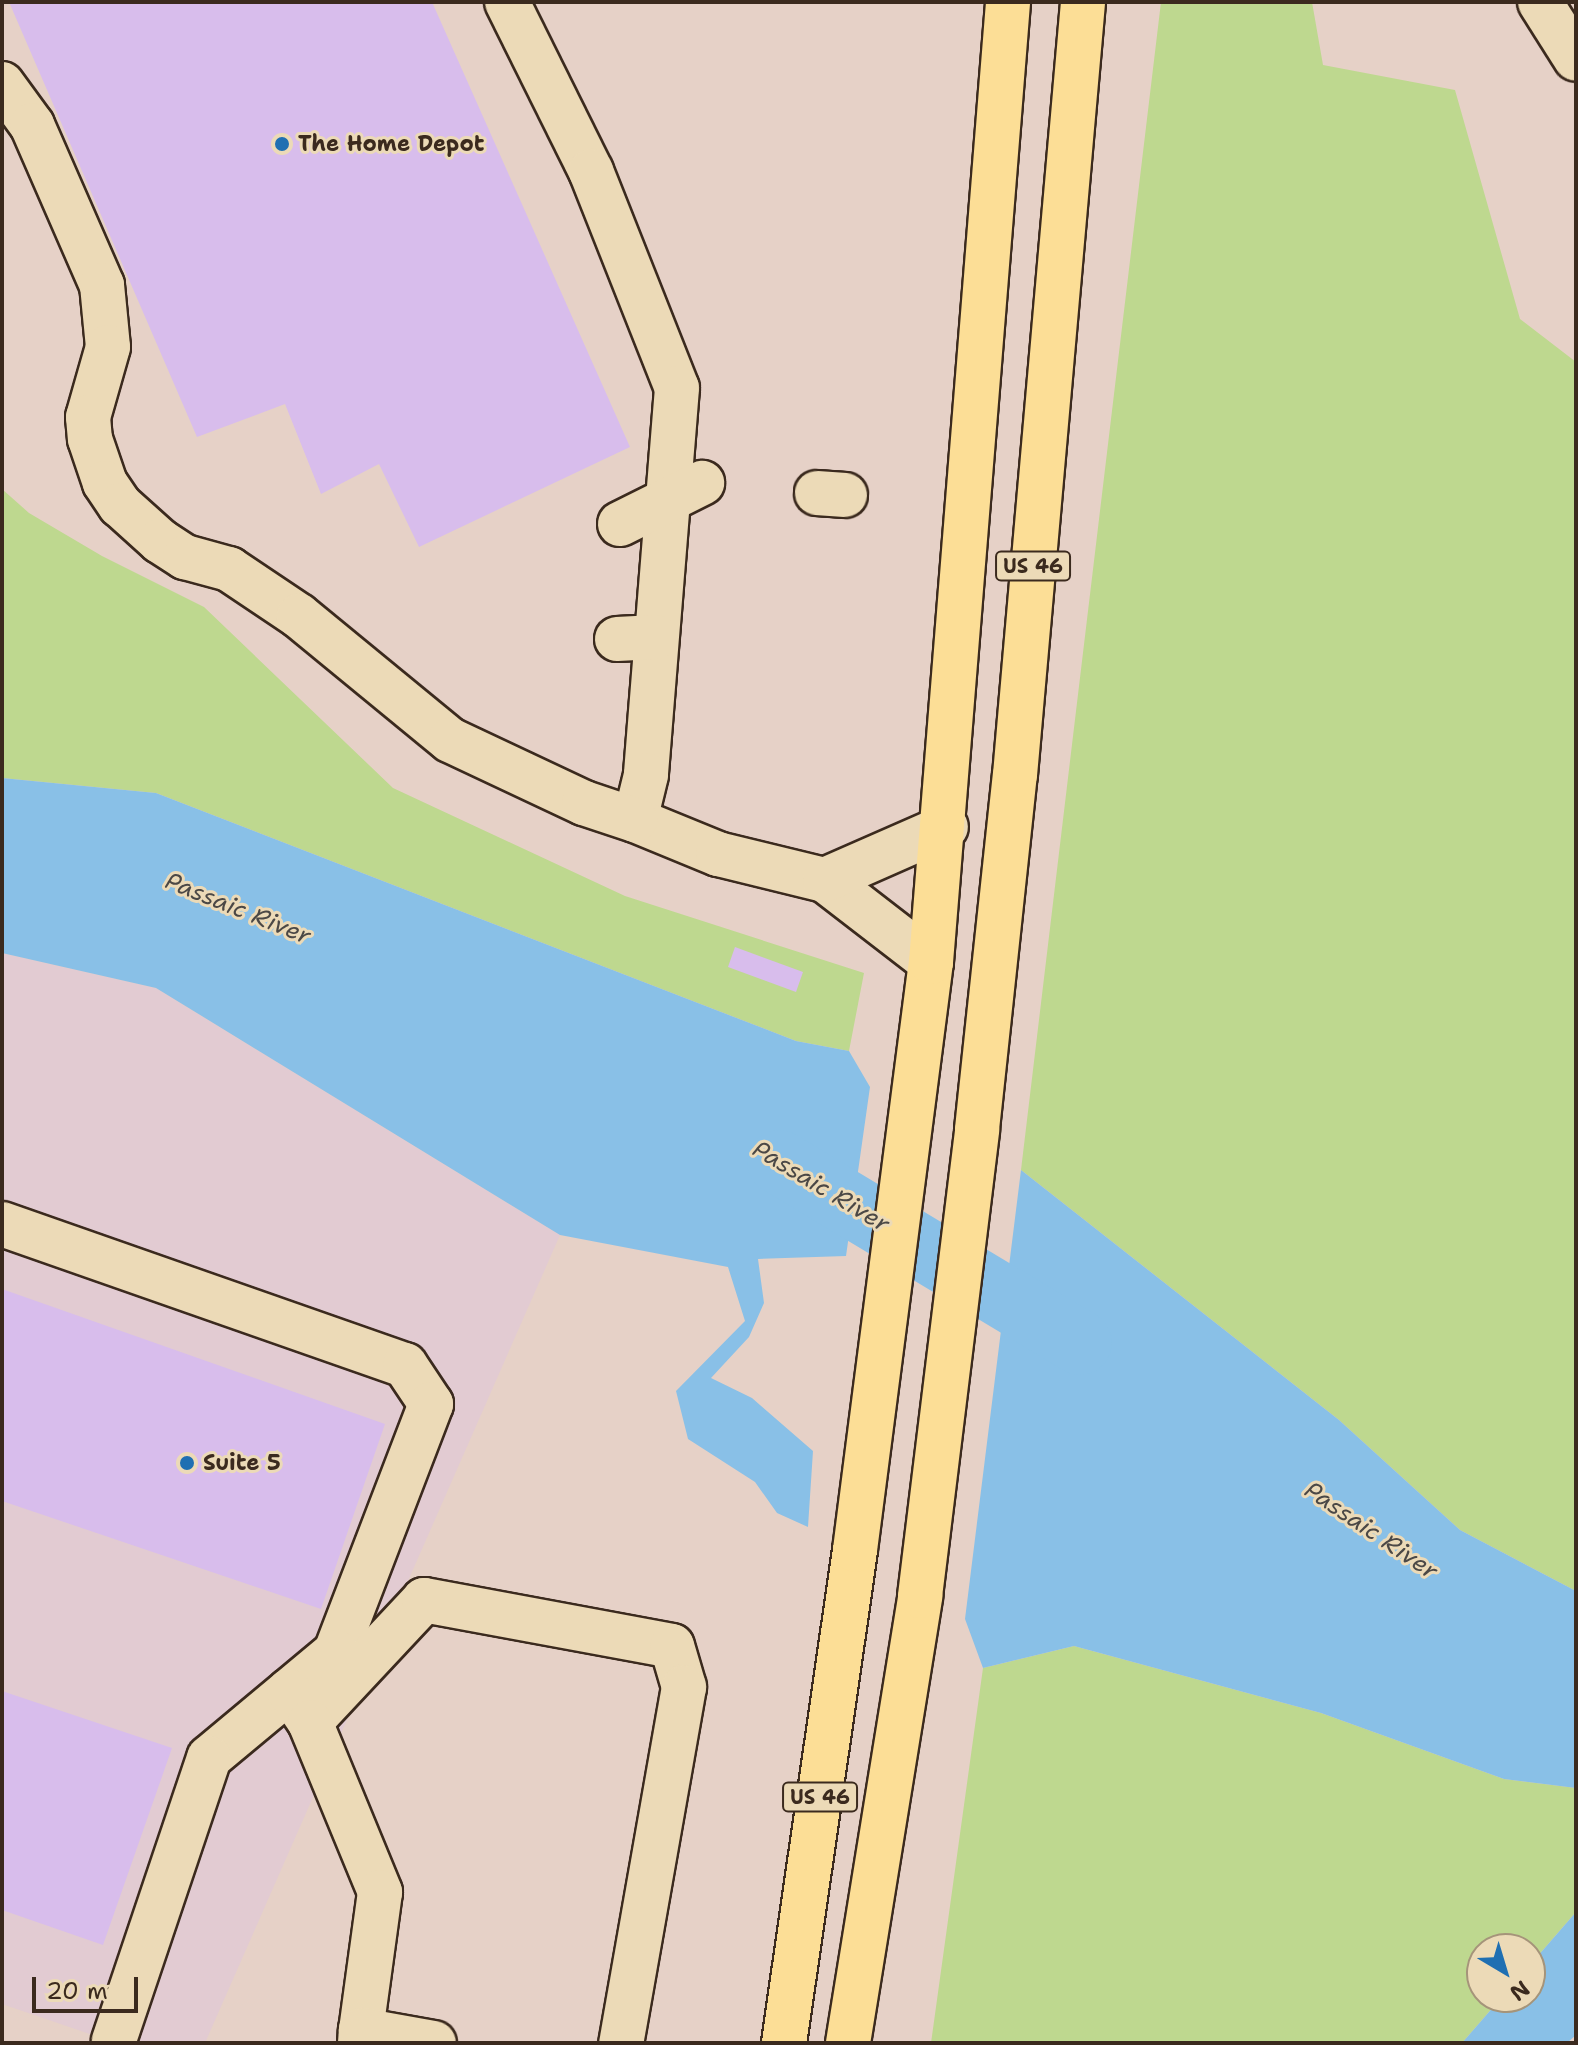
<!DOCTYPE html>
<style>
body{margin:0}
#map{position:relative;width:1578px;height:2045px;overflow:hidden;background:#e6d1c7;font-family:"Shantell Sans",sans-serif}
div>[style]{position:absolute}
.built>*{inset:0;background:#e2cbd2}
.green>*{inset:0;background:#bed88f}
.water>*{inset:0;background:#89c0e7}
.river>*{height:64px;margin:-32px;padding:0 32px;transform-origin:32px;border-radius:32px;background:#89c0e7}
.building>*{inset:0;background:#d8bdec}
.roads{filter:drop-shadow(2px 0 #3b2a1e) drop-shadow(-2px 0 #3b2a1e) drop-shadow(0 2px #3b2a1e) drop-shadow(0 -2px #3b2a1e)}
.minor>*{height:44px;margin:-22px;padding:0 22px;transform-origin:22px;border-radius:22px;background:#ecdab7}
.highway>*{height:44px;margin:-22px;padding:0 22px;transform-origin:22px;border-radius:22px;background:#fcde96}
.dots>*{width:22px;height:22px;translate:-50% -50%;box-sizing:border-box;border:4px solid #ecdab7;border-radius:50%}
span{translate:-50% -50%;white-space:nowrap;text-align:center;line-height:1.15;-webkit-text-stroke:6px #ecdab7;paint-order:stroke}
.shield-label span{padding:2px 6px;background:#ecdab7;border:2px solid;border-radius:6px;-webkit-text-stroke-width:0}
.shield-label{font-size:20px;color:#3b2a1e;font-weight:700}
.poi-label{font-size:22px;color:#3b2a1e;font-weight:700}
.left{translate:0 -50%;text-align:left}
.water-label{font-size:24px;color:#4b4846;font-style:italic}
.frame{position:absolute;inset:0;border:4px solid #3b2a1e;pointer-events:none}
.north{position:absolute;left:1466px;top:1933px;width:80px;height:80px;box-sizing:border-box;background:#ecdab7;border:2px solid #a5947a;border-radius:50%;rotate:142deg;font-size:22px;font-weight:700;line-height:32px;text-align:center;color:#3b2a1e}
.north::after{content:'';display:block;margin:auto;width:28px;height:36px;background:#1f6fb2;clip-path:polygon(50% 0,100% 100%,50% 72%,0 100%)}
.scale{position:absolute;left:32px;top:1977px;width:106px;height:36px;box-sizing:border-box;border:4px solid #3b2a1e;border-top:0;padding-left:10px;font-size:24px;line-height:28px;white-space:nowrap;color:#3b2a1e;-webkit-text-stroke:6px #ecdab7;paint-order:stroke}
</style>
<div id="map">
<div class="built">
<i style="clip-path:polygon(2px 953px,156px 988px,560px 1235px,205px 2043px,116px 2043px,2px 2004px)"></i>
</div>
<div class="green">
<i style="clip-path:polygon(1161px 2px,1312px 2px,1323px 65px,1455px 90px,1520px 319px,1576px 362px,1576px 1591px,1460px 1530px,1339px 1420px,1021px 1170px)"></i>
<i style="clip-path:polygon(2px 489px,29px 513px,102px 556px,204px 607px,393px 788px,625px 896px,864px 973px,849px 1051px,796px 1041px,156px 793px,2px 778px)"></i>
<i style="clip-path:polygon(1074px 1646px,1321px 1713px,1504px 1779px,1576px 1788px,1576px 1912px,1530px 1965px,1530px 1949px,1482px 1949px,1482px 1997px,1502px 1997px,1462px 2043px,931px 2043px,983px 1668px)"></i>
</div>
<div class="water">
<i style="clip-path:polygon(2px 778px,156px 793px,796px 1041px,849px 1051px,870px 1087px,846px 1256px,758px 1259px,764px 1303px,749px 1337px,711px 1378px,752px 1398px,813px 1451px,808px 1527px,777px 1513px,755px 1482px,688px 1439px,676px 1391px,745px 1321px,728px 1267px,560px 1235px,156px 988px,2px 953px)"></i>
<i style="clip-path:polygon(1021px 1170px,1339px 1420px,1460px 1530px,1576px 1591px,1576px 1788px,1504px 1779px,1321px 1713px,1074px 1646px,983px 1668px,965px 1619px)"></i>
<i style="clip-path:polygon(1576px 1912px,1576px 2035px,1567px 2043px,1462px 2043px,1502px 1997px,1530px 1997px,1530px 1965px)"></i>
</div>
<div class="river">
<i style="left:779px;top:1162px;width:351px;rotate:31deg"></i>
</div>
<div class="building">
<i style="clip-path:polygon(9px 2px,432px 2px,630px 447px,419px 547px,379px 464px,321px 494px,285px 404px,197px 437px)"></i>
<i style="clip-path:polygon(735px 947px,803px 972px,796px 992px,728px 967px)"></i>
<i style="clip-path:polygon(2px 1289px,385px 1424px,321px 1609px,2px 1501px)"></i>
<i style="clip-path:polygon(2px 1691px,172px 1748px,103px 1945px,2px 1910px)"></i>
</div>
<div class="roads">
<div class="minor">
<i style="left:507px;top:2px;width:189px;rotate:63.6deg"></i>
<i style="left:591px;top:171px;width:233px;rotate:68.4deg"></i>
<i style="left:677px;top:388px;width:388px;rotate:94.6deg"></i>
<i style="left:646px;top:775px;width:46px;rotate:103.7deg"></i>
<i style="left:635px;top:820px;width:90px;rotate:22.3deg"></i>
<i style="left:718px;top:854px;width:110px;rotate:13.7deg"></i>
<i style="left:825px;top:880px;width:134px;rotate:37.7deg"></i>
<i style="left:1540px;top:2px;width:67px;rotate:57.7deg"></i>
<i style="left:2px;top:84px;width:51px;rotate:53.8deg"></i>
<i style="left:32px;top:125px;width:175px;rotate:66.4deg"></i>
<i style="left:102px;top:285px;width:62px;rotate:84.5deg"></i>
<i style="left:108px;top:347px;width:73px;rotate:105.9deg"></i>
<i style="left:88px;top:417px;width:22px;rotate:85deg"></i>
<i style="left:90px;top:439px;width:46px;rotate:71.2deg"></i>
<i style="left:105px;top:483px;width:27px;rotate:56deg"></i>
<i style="left:120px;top:505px;width:54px;rotate:42deg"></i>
<i style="left:160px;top:541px;width:30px;rotate:33deg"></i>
<i style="left:185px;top:557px;width:46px;rotate:15.3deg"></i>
<i style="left:229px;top:569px;width:84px;rotate:33.9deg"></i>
<i style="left:299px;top:616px;width:195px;rotate:39.4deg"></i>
<i style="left:450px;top:740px;width:148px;rotate:25.2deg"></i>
<i style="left:584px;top:803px;width:54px;rotate:18.4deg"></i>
<i style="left:817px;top:493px;width:28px;rotate:4deg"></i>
<i style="left:620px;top:524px;width:92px;rotate:-26.6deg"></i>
<i style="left:617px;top:639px;width:39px;rotate:-3deg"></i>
<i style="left:825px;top:880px;width:132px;rotate:-23.7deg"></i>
<i style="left:2px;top:1224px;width:427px;rotate:19.3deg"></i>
<i style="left:405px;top:1365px;width:47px;rotate:56.3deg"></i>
<i style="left:431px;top:1404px;width:266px;rotate:111deg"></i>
<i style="left:336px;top:1652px;width:165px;rotate:140.2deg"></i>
<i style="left:209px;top:1758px;width:299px;rotate:108.6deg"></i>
<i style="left:289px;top:1691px;width:37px;rotate:56deg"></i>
<i style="left:310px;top:1722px;width:167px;rotate:-46.9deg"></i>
<i style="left:424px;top:1600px;width:252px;rotate:10.5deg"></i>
<i style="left:672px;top:1646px;width:43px;rotate:73.7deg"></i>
<i style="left:684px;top:1687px;width:362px;rotate:100deg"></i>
<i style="left:310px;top:1722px;width:184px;rotate:67.6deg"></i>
<i style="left:380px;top:1892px;width:139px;rotate:97.8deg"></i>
<i style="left:360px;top:2043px;width:13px;rotate:-86deg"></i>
<i style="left:361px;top:2030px;width:74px;rotate:10.1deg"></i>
</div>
<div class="highway">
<i style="left:784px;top:2043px;width:498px;rotate:-81.8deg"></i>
<i style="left:855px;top:1550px;width:593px;rotate:-82.64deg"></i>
<i style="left:931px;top:962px;width:963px;rotate:-85.41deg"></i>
<i style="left:848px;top:2043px;width:453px;rotate:-80.8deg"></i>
<i style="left:920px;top:1596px;width:470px;rotate:-83deg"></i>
<i style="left:977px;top:1129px;width:356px;rotate:-83.9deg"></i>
<i style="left:1015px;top:775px;width:776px;rotate:-84.97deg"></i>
</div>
</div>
<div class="dots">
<i style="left:282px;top:144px;background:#1f6fb2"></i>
<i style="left:187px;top:1463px;background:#1f6fb2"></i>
</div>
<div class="shield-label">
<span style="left:1033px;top:566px">US 46</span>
<span style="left:820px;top:1797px">US 46</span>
</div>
<div class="poi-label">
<span class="left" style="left:298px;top:144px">The Home Depot</span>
<span class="left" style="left:203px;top:1463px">Suite 5</span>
</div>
<div class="water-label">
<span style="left:238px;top:909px;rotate:22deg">Passaic River</span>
<span style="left:821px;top:1187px;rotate:31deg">Passaic River</span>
<span style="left:1371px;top:1531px;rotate:34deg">Passaic River</span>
</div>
<div class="frame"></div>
<div class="north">N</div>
<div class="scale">20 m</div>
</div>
